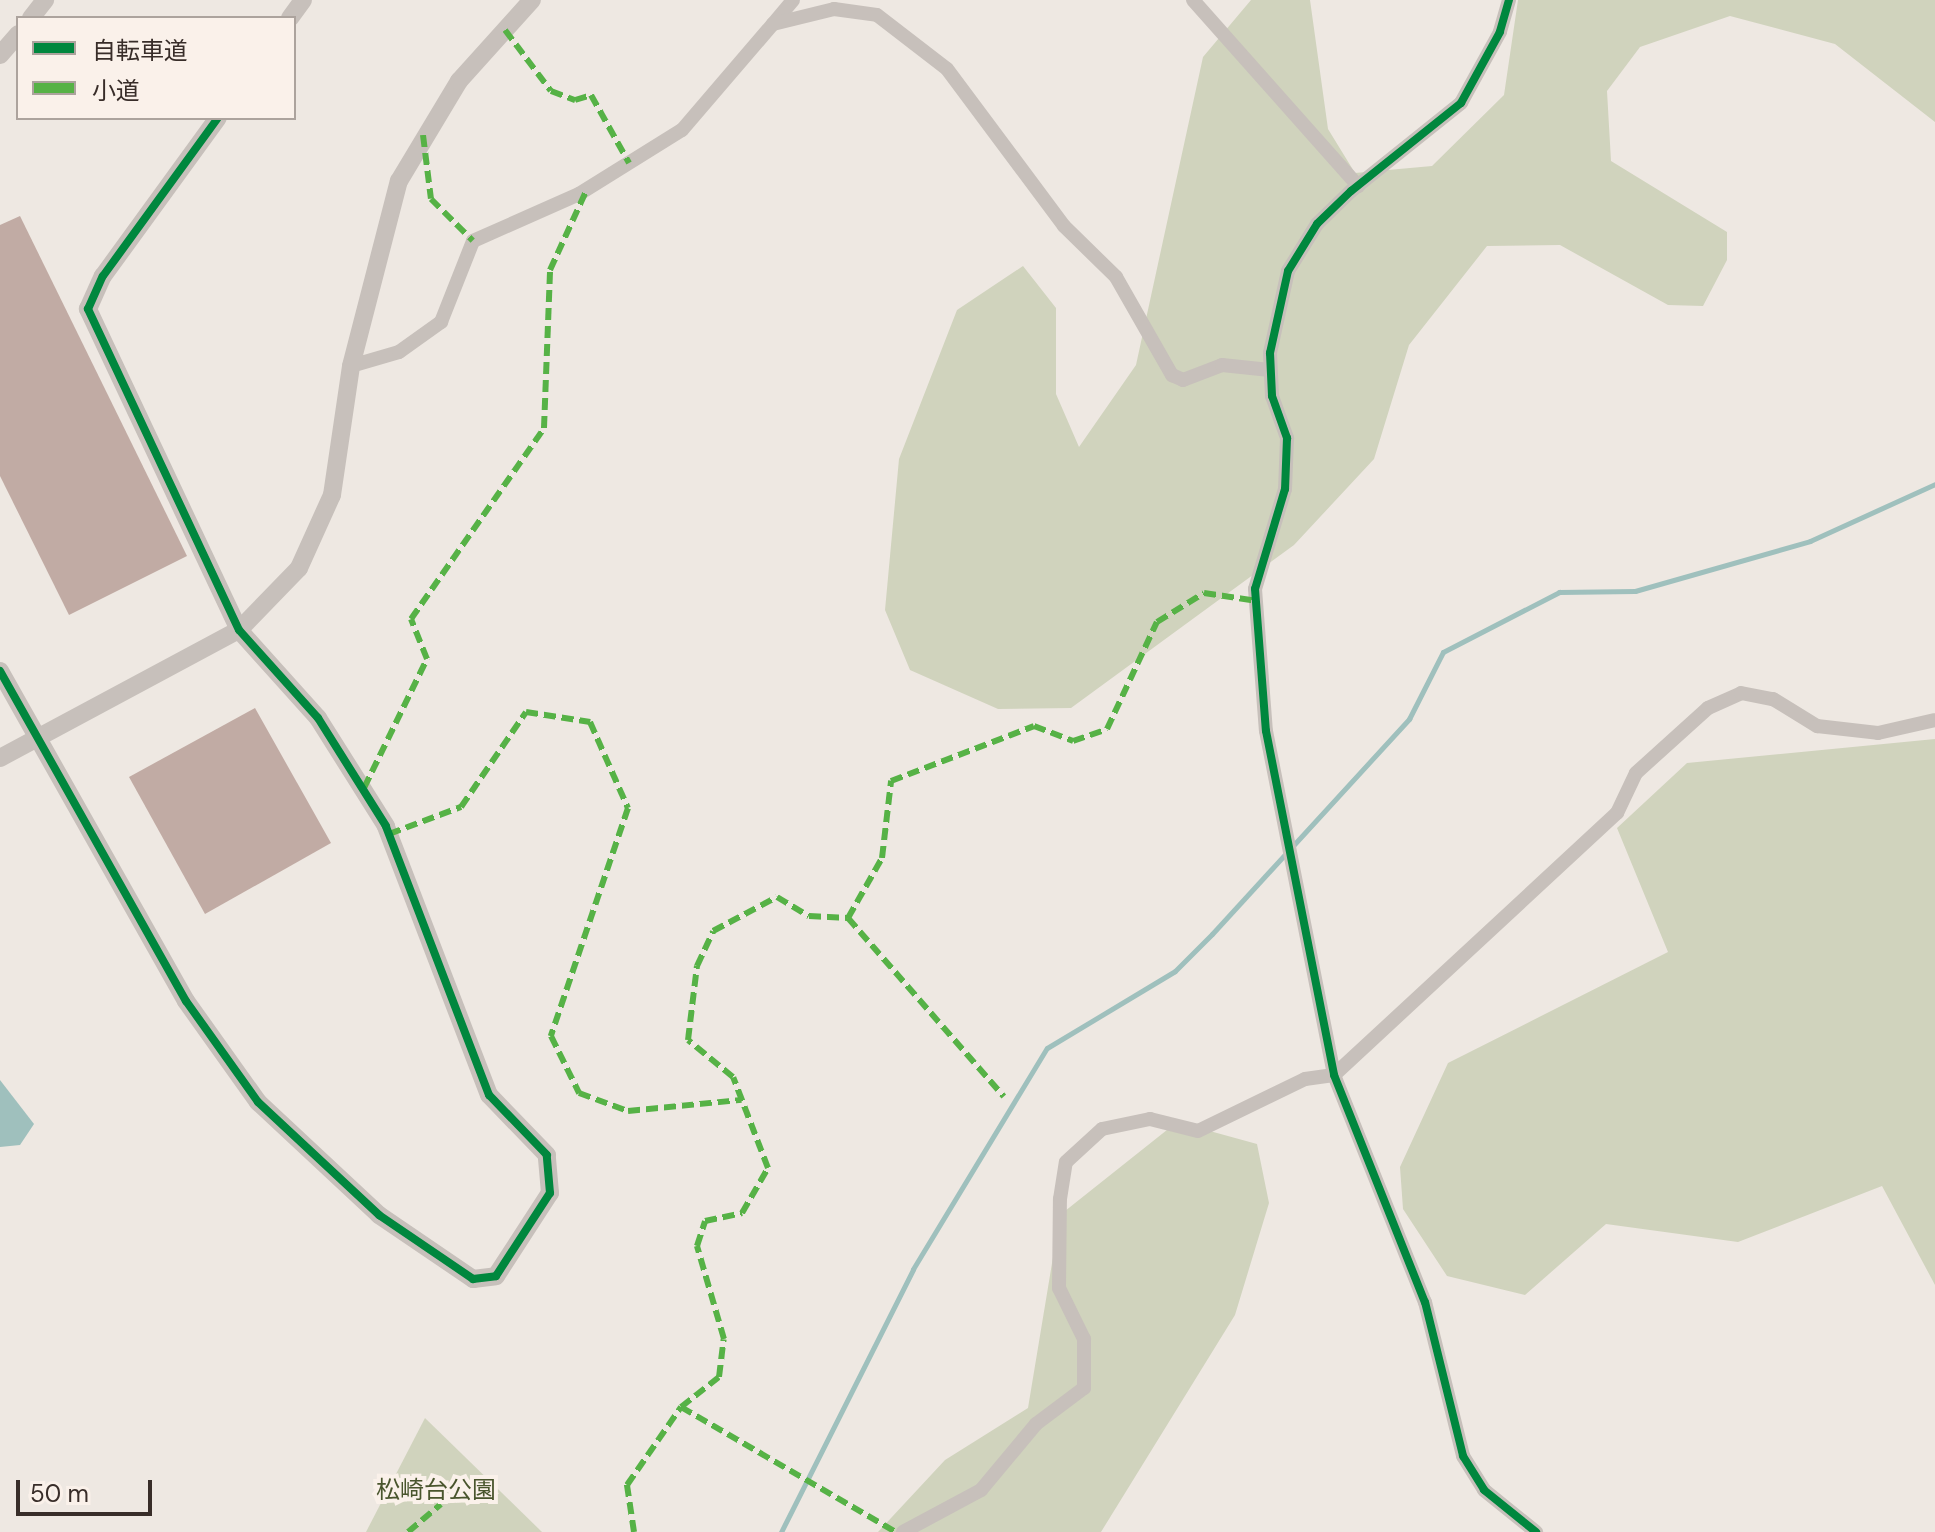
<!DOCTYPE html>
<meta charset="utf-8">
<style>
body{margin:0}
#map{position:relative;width:1935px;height:1532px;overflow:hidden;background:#eee8e2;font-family:"DM Sans","Noto Sans JP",sans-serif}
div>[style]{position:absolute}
.green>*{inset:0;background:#d0d3bd}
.water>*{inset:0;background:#9fc0bd}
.stream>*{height:5px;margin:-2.5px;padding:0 2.5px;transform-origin:2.5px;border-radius:2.5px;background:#9fc0bd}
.building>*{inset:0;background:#c1aba4}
.minor>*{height:14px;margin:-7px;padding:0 7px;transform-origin:7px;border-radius:7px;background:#c7c0bb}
.tertiary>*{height:18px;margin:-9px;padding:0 9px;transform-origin:9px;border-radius:9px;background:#c7c0bb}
.quiet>*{height:6px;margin-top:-3px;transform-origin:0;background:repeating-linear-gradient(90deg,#56b246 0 12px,transparent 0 18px)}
.cycleway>*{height:8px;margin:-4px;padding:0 4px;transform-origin:4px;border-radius:4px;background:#00873e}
span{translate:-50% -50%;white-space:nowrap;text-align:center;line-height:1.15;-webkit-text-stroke:8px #faf1ea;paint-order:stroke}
.park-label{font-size:24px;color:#49552d}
.legend{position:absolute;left:16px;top:16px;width:280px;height:104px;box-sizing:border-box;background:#faf1ea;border:2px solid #aca39d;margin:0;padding:10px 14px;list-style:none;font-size:24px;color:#382d29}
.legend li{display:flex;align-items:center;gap:16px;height:40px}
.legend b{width:40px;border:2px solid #aca39d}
.scale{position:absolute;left:16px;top:1480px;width:136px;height:36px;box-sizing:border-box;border:4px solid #382d29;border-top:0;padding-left:10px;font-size:24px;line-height:28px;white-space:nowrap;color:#382d29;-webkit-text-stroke:6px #faf1ea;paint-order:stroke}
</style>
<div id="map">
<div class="green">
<i style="clip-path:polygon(1251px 0,1310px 0,1328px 129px,1355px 173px,1432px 166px,1504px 95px,1518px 0,1935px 0,1935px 122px,1835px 44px,1730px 16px,1640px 47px,1607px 91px,1611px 161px,1727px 232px,1727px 260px,1703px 306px,1668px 305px,1560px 245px,1487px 246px,1409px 345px,1374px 459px,1294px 545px,1071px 708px,998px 709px,910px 670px,885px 610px,899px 459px,957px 310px,1023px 266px,1056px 308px,1056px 394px,1079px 447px,1136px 365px,1203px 57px)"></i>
<i style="clip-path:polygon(1935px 739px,1935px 1285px,1882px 1186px,1738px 1242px,1606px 1224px,1525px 1295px,1447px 1276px,1403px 1209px,1400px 1167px,1448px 1063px,1668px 952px,1617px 828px,1687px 763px)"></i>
<i style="clip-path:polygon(1177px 1122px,1257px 1144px,1269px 1203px,1235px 1315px,1101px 1532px,878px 1532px,945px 1460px,1028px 1408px,1060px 1215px)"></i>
<i style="clip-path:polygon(425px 1418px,542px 1532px,366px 1532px)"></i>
</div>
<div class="water">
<i style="clip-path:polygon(0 1080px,34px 1124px,20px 1145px,0 1147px)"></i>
</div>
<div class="stream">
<i style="left:781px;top:1532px;width:294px;rotate:-63.3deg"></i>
<i style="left:913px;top:1269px;width:258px;rotate:-58.8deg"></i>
<i style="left:1047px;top:1048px;width:149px;rotate:-31deg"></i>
<i style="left:1175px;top:971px;width:52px;rotate:-45deg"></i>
<i style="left:1212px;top:934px;width:292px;rotate:-47.5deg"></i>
<i style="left:1409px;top:719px;width:75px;rotate:-63.1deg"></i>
<i style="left:1443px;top:652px;width:131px;rotate:-27.3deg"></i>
<i style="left:1559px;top:592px;width:76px;rotate:-0.8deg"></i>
<i style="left:1635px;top:591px;width:182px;rotate:-15.9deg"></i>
<i style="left:1810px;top:541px;width:137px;rotate:-24.5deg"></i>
</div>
<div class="building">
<i style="clip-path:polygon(20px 216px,187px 556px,69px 615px,0 476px,0 225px)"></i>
<i style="clip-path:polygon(255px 708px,331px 843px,205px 914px,129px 777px)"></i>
</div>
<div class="minor">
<i style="left:1193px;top:0;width:249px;rotate:48.4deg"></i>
<i style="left:1509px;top:0;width:33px;rotate:106deg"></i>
<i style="left:1500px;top:32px;width:81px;rotate:118.8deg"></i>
<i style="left:1461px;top:103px;width:141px;rotate:141.3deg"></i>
<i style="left:1351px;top:191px;width:47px;rotate:135.9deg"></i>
<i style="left:1317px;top:224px;width:55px;rotate:121.7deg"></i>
<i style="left:1288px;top:271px;width:84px;rotate:102.4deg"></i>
<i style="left:1270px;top:353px;width:43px;rotate:87.3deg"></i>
<i style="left:1272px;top:396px;width:45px;rotate:70.3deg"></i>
<i style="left:1287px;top:438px;width:51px;rotate:92.2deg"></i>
<i style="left:1285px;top:489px;width:104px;rotate:106.7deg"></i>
<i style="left:1255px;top:589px;width:142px;rotate:85.6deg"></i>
<i style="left:1266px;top:731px;width:351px;rotate:78.8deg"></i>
<i style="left:1334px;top:1075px;width:245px;rotate:68.2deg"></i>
<i style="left:1425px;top:1302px;width:159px;rotate:76.1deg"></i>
<i style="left:1463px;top:1456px;width:40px;rotate:58deg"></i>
<i style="left:1484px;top:1490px;width:67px;rotate:38.9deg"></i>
<i style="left:773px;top:24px;width:31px;rotate:-50deg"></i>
<i style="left:351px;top:366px;width:50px;rotate:-16.3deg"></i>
<i style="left:399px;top:352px;width:52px;rotate:-35.5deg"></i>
<i style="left:441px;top:322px;width:87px;rotate:-68.4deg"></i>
<i style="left:473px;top:241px;width:116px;rotate:-23.9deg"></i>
<i style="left:579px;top:194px;width:121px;rotate:-31.9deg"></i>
<i style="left:682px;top:130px;width:140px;rotate:-49.4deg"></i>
<i style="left:773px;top:24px;width:63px;rotate:-13.8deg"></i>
<i style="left:834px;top:9px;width:43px;rotate:7.9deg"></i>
<i style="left:877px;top:15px;width:88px;rotate:37.6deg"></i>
<i style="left:947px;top:69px;width:196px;rotate:53.3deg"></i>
<i style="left:1064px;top:226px;width:73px;rotate:44.4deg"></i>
<i style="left:1116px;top:277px;width:113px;rotate:60.3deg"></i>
<i style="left:1172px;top:375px;width:12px;rotate:24deg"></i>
<i style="left:1183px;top:380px;width:42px;rotate:-21deg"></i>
<i style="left:1222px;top:365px;width:48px;rotate:5.9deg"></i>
<i style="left:903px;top:1532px;width:89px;rotate:-28.3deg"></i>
<i style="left:981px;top:1490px;width:86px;rotate:-50.2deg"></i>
<i style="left:1036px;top:1424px;width:60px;rotate:-36.9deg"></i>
<i style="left:1084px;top:1388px;width:49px;rotate:-90deg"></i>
<i style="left:1084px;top:1339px;width:57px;rotate:-116.1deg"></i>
<i style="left:1059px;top:1288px;width:89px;rotate:-89.4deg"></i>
<i style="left:1060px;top:1199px;width:37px;rotate:-81deg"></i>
<i style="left:1066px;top:1162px;width:49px;rotate:-42.5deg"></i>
<i style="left:1102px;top:1129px;width:49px;rotate:-11.8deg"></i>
<i style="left:1150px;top:1119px;width:49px;rotate:14deg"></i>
<i style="left:1198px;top:1131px;width:119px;rotate:-25.9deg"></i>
<i style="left:1305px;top:1079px;width:29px;rotate:-8deg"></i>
<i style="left:1334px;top:1075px;width:386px;rotate:-42.8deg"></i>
<i style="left:1617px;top:813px;width:44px;rotate:-64.6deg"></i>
<i style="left:1636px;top:773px;width:97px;rotate:-42.1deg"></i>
<i style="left:1708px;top:708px;width:36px;rotate:-24deg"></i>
<i style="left:1741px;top:693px;width:33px;rotate:11deg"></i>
<i style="left:1773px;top:699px;width:52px;rotate:31.5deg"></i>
<i style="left:1817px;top:726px;width:61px;rotate:6.5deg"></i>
<i style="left:1878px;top:733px;width:58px;rotate:-12.8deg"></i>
</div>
<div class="tertiary">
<i style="left:31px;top:18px;width:23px;rotate:-52deg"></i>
<i style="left:290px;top:18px;width:22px;rotate:-54deg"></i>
<i style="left:0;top:55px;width:28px;rotate:-49deg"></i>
<i style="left:0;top:671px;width:379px;rotate:60.6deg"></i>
<i style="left:186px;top:1001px;width:124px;rotate:54.5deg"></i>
<i style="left:258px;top:1102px;width:166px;rotate:43deg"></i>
<i style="left:379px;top:1215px;width:114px;rotate:34.2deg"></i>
<i style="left:473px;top:1279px;width:23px;rotate:-7deg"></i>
<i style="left:496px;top:1276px;width:99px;rotate:-57deg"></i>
<i style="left:550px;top:1193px;width:38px;rotate:-95deg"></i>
<i style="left:547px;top:1155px;width:83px;rotate:-134deg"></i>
<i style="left:489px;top:1095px;width:288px;rotate:-111deg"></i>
<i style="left:386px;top:826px;width:128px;rotate:-122.2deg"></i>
<i style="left:318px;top:718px;width:118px;rotate:-131.9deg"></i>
<i style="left:239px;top:630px;width:355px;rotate:-115.2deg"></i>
<i style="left:88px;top:309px;width:36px;rotate:-66deg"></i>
<i style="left:103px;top:276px;width:195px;rotate:-54deg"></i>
<i style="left:0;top:758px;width:271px;rotate:-28.2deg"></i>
<i style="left:239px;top:630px;width:86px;rotate:-45.9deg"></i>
<i style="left:299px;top:568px;width:80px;rotate:-65.7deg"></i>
<i style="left:332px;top:495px;width:130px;rotate:-81.6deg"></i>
<i style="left:351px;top:366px;width:191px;rotate:-75.5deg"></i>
<i style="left:399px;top:181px;width:117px;rotate:-59deg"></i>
<i style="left:459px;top:81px;width:109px;rotate:-48deg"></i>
</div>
<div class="quiet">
<i style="left:505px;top:30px;width:76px;rotate:53deg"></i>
<i style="left:551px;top:91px;width:26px;rotate:21deg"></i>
<i style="left:575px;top:100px;width:17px;rotate:-17deg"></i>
<i style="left:591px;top:95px;width:78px;rotate:60.8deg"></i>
<i style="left:423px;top:135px;width:64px;rotate:82.9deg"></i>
<i style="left:431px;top:199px;width:59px;rotate:45deg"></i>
<i style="left:364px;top:788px;width:144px;rotate:-64deg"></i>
<i style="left:427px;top:659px;width:43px;rotate:-111.8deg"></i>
<i style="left:411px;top:619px;width:233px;rotate:-55.1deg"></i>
<i style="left:544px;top:428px;width:158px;rotate:-87.8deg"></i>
<i style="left:550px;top:270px;width:89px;rotate:-65.4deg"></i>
<i style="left:389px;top:834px;width:77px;rotate:-20.6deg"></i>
<i style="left:461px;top:807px;width:115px;rotate:-55.6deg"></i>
<i style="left:526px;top:712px;width:65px;rotate:8.9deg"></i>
<i style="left:590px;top:722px;width:94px;rotate:66.2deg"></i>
<i style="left:628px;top:808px;width:241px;rotate:108.7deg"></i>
<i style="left:551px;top:1036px;width:64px;rotate:63.8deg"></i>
<i style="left:579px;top:1093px;width:52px;rotate:20.2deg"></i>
<i style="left:628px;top:1111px;width:114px;rotate:-5.6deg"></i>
<i style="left:848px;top:918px;width:237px;rotate:48.9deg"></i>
<i style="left:681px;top:1407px;width:249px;rotate:30.2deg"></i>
<i style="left:408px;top:1532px;width:43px;rotate:-40.3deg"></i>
<i style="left:634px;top:1532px;width:48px;rotate:-98.5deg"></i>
<i style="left:627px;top:1485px;width:95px;rotate:-55.3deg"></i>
<i style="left:681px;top:1407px;width:48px;rotate:-38.3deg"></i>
<i style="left:719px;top:1377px;width:38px;rotate:-83deg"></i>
<i style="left:724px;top:1339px;width:97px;rotate:-106.2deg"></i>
<i style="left:697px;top:1246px;width:26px;rotate:-72deg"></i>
<i style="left:705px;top:1221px;width:38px;rotate:-12deg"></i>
<i style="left:742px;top:1213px;width:52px;rotate:-60deg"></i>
<i style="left:768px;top:1168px;width:97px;rotate:-111deg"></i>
<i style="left:733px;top:1077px;width:58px;rotate:-140.6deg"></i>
<i style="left:688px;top:1040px;width:75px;rotate:-83.1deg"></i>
<i style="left:697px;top:966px;width:38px;rotate:-65deg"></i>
<i style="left:713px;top:931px;width:72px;rotate:-28deg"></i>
<i style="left:777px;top:897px;width:37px;rotate:31deg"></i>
<i style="left:809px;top:916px;width:39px;rotate:3deg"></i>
<i style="left:848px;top:918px;width:69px;rotate:-60.5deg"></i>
<i style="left:882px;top:858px;width:78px;rotate:-83.3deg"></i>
<i style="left:891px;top:781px;width:153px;rotate:-21deg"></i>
<i style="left:1034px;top:726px;width:42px;rotate:21deg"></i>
<i style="left:1073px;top:741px;width:36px;rotate:-19deg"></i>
<i style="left:1107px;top:729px;width:118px;rotate:-65deg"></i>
<i style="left:1157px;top:622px;width:55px;rotate:-31.7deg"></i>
<i style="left:1204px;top:593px;width:54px;rotate:8.6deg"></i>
</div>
<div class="cycleway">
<i style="left:1509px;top:0;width:33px;rotate:106deg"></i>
<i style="left:1500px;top:32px;width:81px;rotate:118.8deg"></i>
<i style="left:1461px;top:103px;width:141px;rotate:141.3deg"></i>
<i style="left:1351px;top:191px;width:47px;rotate:135.9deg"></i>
<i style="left:1317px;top:224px;width:55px;rotate:121.7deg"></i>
<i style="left:1288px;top:271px;width:84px;rotate:102.4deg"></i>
<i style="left:1270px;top:353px;width:43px;rotate:87.3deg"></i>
<i style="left:1272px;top:396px;width:45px;rotate:70.3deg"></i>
<i style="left:1287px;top:438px;width:51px;rotate:92.2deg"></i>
<i style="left:1285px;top:489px;width:104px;rotate:106.7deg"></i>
<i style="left:1255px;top:589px;width:142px;rotate:85.6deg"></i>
<i style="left:1266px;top:731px;width:351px;rotate:78.8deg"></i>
<i style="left:1334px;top:1075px;width:245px;rotate:68.2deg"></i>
<i style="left:1425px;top:1302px;width:159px;rotate:76.1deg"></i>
<i style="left:1463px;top:1456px;width:40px;rotate:58deg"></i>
<i style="left:1484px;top:1490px;width:67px;rotate:38.9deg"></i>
<i style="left:0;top:671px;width:379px;rotate:60.6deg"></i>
<i style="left:186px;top:1001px;width:124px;rotate:54.5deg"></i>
<i style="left:258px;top:1102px;width:166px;rotate:43deg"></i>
<i style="left:379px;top:1215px;width:114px;rotate:34.2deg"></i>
<i style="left:473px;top:1279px;width:23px;rotate:-7deg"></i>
<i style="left:496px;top:1276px;width:99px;rotate:-57deg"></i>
<i style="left:550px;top:1193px;width:38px;rotate:-95deg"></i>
<i style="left:547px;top:1155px;width:83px;rotate:-134deg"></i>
<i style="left:489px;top:1095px;width:288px;rotate:-111deg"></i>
<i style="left:386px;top:826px;width:128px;rotate:-122.2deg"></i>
<i style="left:318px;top:718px;width:118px;rotate:-131.9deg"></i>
<i style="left:239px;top:630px;width:355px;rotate:-115.2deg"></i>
<i style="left:88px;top:309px;width:36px;rotate:-66deg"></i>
<i style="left:103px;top:276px;width:195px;rotate:-54deg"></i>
</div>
<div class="park-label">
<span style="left:436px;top:1490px">松崎台公園</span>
</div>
<ul class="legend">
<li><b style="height:10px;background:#00873e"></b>自転車道</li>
<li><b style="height:10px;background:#56b246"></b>小道</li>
</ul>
<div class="scale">50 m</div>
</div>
